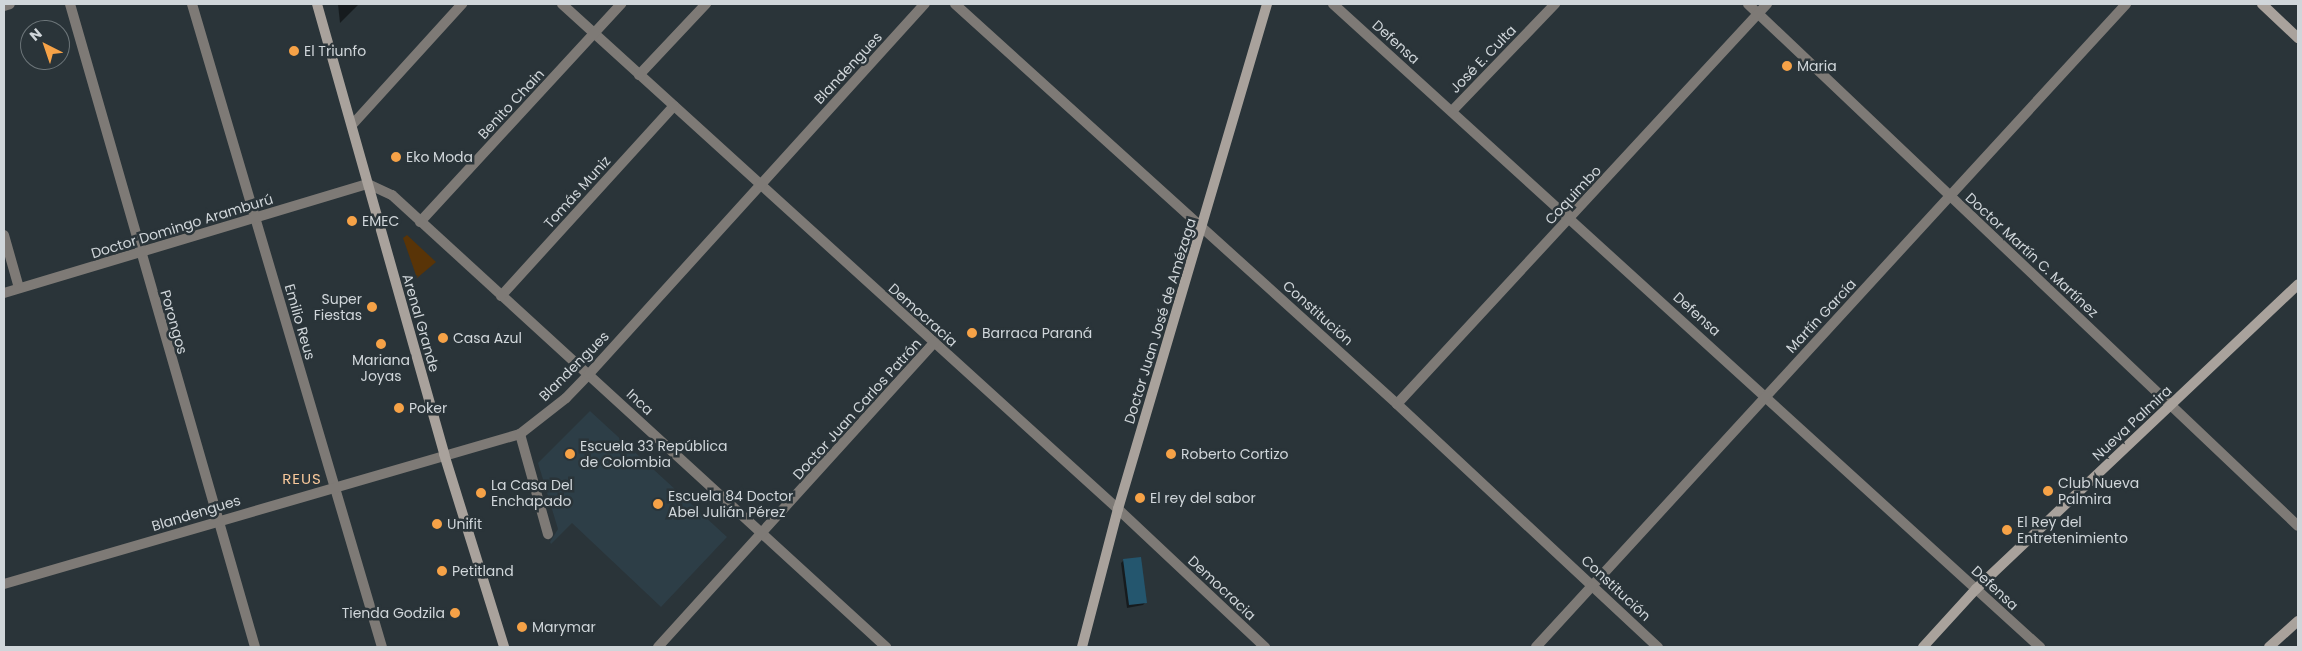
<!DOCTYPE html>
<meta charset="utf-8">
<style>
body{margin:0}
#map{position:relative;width:2302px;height:651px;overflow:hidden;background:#2a3439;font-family:Poppins,sans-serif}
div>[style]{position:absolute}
.built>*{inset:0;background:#2d3e47}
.green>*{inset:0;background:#593407}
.shadow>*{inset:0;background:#0007}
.building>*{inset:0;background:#24566e}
.street>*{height:10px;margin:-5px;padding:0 5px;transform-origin:5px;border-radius:5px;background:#7e7a76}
.secondary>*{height:10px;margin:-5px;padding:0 5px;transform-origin:5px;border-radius:5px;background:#a9a29c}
.dots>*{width:14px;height:14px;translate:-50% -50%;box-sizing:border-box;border:2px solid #2a3439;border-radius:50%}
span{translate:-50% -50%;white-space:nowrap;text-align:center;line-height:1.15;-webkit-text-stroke:5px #2a3439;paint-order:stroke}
.street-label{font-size:14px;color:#d0d6da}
.poi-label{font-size:14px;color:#d0d6da}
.left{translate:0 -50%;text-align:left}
.right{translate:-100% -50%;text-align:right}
.neighbourhood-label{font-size:15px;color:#f8c89b;letter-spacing:1px}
.frame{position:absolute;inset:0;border:5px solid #d0d6da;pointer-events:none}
.north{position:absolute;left:20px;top:20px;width:50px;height:50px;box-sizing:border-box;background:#2a3439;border:1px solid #6c7579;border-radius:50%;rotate:319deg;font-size:14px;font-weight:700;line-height:20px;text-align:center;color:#d0d6da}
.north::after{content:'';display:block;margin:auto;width:18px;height:22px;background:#f6a247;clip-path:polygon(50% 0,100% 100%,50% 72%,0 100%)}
</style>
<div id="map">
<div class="built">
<i style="clip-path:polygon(590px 411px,727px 537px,661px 607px,572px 523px,551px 544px,550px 542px,558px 529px,538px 463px)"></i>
</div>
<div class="green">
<i style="clip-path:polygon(407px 235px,436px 262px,417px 278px,403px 238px)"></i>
</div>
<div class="shadow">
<i style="clip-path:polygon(338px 4px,359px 4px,340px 23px)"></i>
<i style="clip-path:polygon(1124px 560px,1146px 602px,1143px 605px,1127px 608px,1121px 563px)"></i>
</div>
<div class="building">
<i style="clip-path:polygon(1141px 557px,1147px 603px,1129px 605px,1123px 559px)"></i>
</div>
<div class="street">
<i style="left:70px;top:4px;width:669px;rotate:73.95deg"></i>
<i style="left:192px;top:4px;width:670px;rotate:73.54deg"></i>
<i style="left:562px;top:4px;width:751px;rotate:42.25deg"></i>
<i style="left:1118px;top:509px;width:202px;rotate:43.2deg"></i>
<i style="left:955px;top:4px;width:596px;rotate:42.14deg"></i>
<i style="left:1397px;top:404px;width:357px;rotate:43deg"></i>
<i style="left:1333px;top:4px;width:956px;rotate:42.29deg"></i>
<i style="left:1748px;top:4px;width:758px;rotate:43.5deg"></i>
<i style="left:4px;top:6px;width:6px;rotate:-18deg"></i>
<i style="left:639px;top:75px;width:98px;rotate:-46.7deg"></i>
<i style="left:1452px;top:111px;width:149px;rotate:-46.1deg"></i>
<i style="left:352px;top:125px;width:164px;rotate:-47.7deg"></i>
<i style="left:420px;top:222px;width:297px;rotate:-47.3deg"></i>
<i style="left:4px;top:235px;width:55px;rotate:74.2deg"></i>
<i style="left:4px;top:293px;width:380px;rotate:-16.7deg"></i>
<i style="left:368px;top:184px;width:26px;rotate:25deg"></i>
<i style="left:392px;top:195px;width:670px;rotate:42.46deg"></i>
<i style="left:501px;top:296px;width:257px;rotate:-47.7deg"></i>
<i style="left:1397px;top:404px;width:545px;rotate:-47.23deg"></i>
<i style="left:520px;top:434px;width:104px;rotate:74.4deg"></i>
<i style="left:4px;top:584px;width:537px;rotate:-16.21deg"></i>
<i style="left:520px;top:434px;width:58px;rotate:-38deg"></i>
<i style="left:566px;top:398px;width:33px;rotate:-46deg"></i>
<i style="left:589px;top:374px;width:500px;rotate:-47.8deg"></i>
<i style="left:658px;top:647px;width:411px;rotate:-47.8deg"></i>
<i style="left:1536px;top:647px;width:873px;rotate:-47.46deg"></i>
</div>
<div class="secondary">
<i style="left:317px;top:4px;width:468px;rotate:74.2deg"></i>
<i style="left:444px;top:454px;width:202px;rotate:72.7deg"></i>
<i style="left:2262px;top:4px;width:50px;rotate:43.4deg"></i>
<i style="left:1082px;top:647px;width:143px;rotate:-75.4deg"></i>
<i style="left:1118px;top:509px;width:527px;rotate:-73.56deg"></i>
<i style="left:1923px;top:647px;width:79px;rotate:-47.6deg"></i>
<i style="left:1976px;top:589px;width:443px;rotate:-43.4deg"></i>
<i style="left:2269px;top:647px;width:39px;rotate:-42deg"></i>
</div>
<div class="dots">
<i style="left:294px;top:51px;background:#f6a247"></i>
<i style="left:1787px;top:66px;background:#f6a247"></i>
<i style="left:396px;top:157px;background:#f6a247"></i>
<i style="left:352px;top:221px;background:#f6a247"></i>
<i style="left:372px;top:307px;background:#f6a247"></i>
<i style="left:972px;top:333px;background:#f6a247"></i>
<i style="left:443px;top:338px;background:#f6a247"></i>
<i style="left:381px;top:344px;background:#f6a247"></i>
<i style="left:399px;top:408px;background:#f6a247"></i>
<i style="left:570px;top:454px;background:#f6a247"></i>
<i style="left:1171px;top:454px;background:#f6a247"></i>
<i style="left:2048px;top:491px;background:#f6a247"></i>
<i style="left:481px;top:493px;background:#f6a247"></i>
<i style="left:1140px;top:498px;background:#f6a247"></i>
<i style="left:658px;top:504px;background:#f6a247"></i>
<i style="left:437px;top:524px;background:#f6a247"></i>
<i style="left:2007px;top:530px;background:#f6a247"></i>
<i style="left:442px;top:571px;background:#f6a247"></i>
<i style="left:455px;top:613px;background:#f6a247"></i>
<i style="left:522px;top:627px;background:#f6a247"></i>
</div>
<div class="street-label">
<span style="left:1396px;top:42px;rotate:42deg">Defensa</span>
<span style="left:1483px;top:59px;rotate:-46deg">José E. Culta</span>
<span style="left:848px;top:68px;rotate:-47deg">Blandengues</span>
<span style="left:511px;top:104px;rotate:-47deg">Benito Chain</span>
<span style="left:577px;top:192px;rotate:-48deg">Tomás Muniz</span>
<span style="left:1573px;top:195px;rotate:-47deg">Coquimbo</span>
<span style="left:182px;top:226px;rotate:-17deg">Doctor Domingo Aramburú</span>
<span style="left:2032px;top:255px;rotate:43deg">Doctor Martín C. Martínez</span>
<span style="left:1318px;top:313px;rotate:42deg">Constitución</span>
<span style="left:1697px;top:314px;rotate:42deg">Defensa</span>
<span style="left:923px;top:315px;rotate:42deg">Democracia</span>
<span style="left:1821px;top:316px;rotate:-47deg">Martín García</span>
<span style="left:1160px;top:321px;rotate:-73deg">Doctor Juan José de Amézaga</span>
<span style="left:174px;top:322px;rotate:74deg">Porongos</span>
<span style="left:300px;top:322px;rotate:74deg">Emilio Reus</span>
<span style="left:421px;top:323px;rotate:74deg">Arenal Grande</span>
<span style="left:574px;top:366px;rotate:-45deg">Blandengues</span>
<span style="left:640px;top:402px;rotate:43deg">Inca</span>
<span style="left:857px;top:409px;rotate:-48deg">Doctor Juan Carlos Patrón</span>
<span style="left:2132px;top:423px;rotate:-43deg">Nueva Palmira</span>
<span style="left:196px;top:513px;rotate:-17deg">Blandengues</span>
<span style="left:1222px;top:588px;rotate:43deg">Democracia</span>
<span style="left:1616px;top:588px;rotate:43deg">Constitución</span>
<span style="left:1995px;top:588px;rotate:43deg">Defensa</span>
</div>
<div class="poi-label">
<span class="left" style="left:304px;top:51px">El Triunfo</span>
<span class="left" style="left:1797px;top:66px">Maria</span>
<span class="left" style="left:406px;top:157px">Eko Moda</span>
<span class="left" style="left:362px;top:221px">EMEC</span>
<span class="right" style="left:362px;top:307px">Super<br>Fiestas</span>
<span class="left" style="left:982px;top:333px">Barraca Paraná</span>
<span class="left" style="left:453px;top:338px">Casa Azul</span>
<span style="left:381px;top:368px">Mariana<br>Joyas</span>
<span class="left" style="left:409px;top:408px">Poker</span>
<span class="left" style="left:580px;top:454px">Escuela 33 República<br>de Colombia</span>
<span class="left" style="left:1181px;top:454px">Roberto Cortizo</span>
<span class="left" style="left:2058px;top:491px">Club Nueva<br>Palmira</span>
<span class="left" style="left:491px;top:493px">La Casa Del<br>Enchapado</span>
<span class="left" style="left:668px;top:504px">Escuela 84 Doctor<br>Abel Julián Pérez</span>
<span class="left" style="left:1150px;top:498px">El rey del sabor</span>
<span class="left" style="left:2017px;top:530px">El Rey del<br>Entretenimiento</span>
<span class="left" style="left:447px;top:524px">Unifit</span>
<span class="left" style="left:452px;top:571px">Petitland</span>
<span class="right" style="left:445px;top:613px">Tienda Godzila</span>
<span class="left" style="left:532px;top:627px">Marymar</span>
</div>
<div class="neighbourhood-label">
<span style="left:302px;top:479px">REUS</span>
</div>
<div class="frame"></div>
<div class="north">N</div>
</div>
